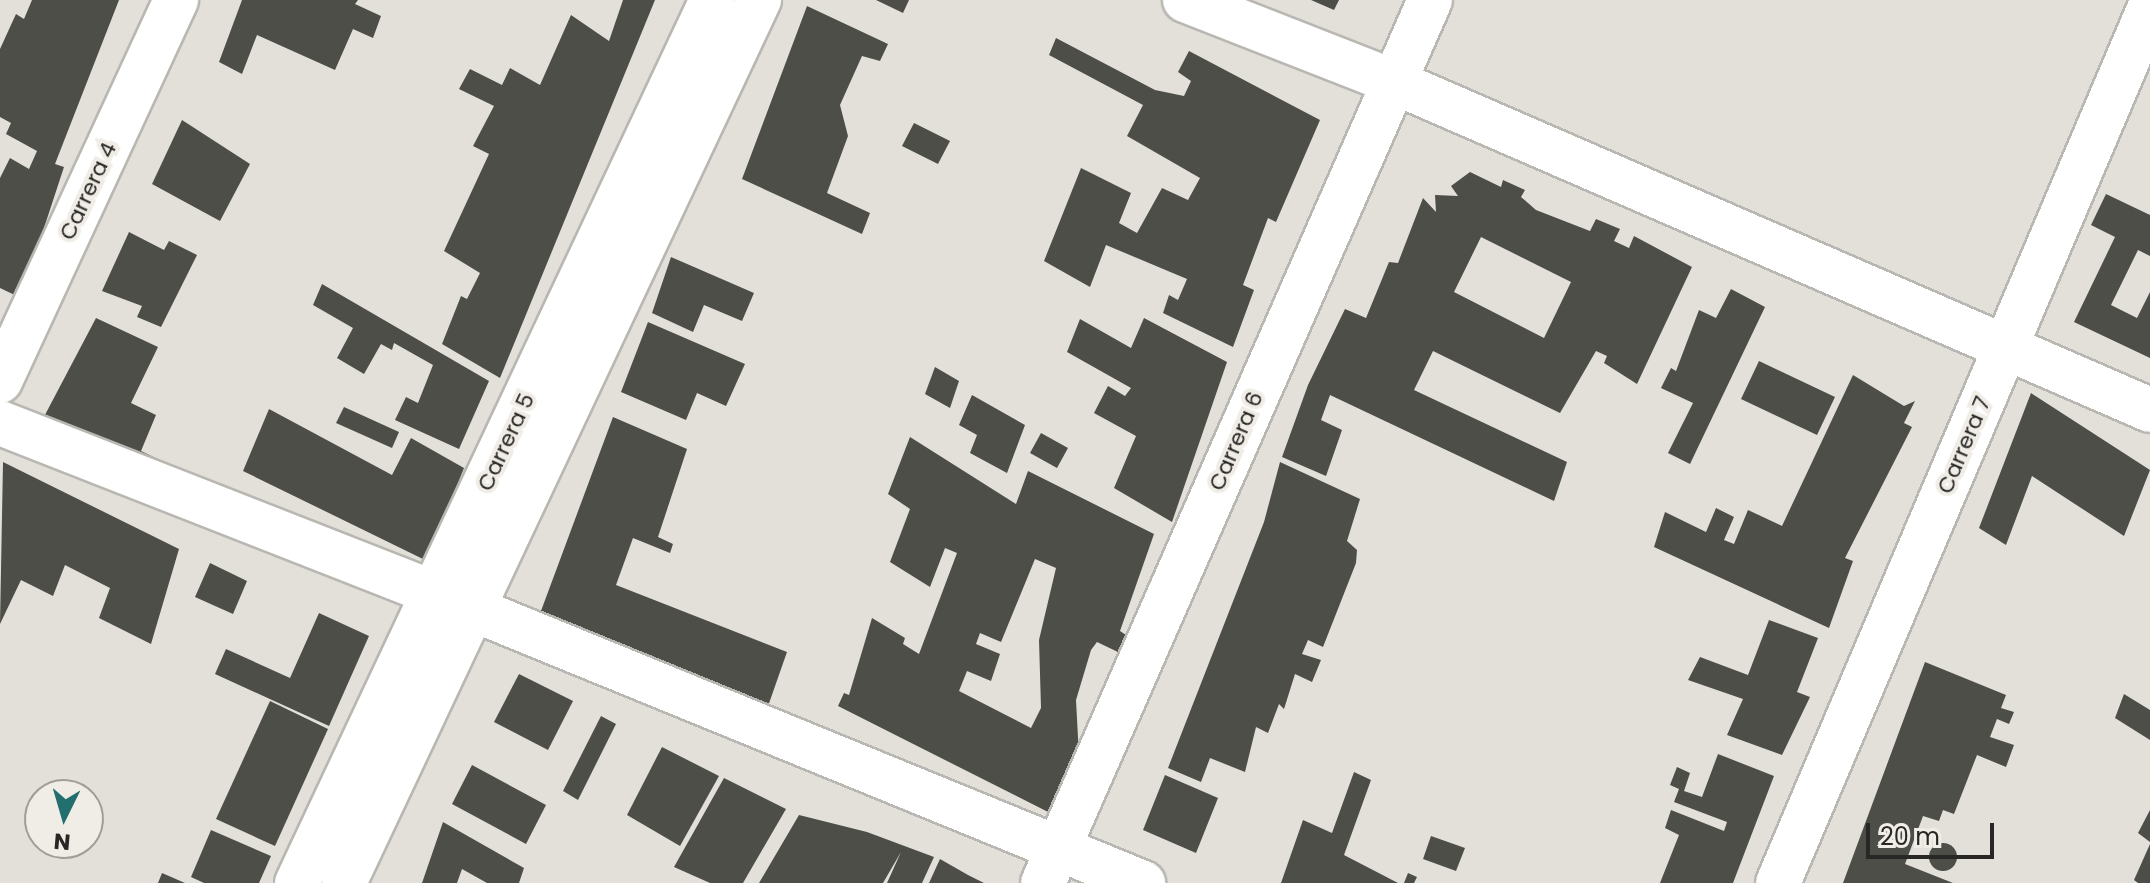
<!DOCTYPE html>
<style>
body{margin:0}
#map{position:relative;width:2150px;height:883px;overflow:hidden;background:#e3e0da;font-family:Poppins,sans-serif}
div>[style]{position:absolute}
.building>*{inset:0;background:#4d4e48}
.round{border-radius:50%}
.roads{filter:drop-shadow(2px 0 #b9b7b1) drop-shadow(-2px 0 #b9b7b1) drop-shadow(0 2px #b9b7b1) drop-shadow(0 -2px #b9b7b1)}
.minor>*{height:44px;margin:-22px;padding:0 22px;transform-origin:22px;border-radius:22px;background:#fff}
span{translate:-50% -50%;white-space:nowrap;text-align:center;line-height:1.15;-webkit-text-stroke:8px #f0ede7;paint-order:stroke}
.street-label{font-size:22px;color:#282725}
.north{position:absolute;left:24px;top:779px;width:80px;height:80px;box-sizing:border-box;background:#f0ede7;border:2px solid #a09e99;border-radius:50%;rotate:185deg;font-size:22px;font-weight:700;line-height:32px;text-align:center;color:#282725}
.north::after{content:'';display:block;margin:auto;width:28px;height:36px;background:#236e6e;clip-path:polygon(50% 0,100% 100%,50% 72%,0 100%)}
.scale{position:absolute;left:1866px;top:823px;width:128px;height:36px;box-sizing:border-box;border:4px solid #282725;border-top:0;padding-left:10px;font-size:24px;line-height:28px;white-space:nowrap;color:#282725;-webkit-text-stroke:6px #f0ede7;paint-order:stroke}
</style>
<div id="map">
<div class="building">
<i style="clip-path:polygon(32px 0,119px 0,55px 164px,64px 167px,21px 298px,0 288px,0 178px,10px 158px,29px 169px,37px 151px,6px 134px,11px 123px,0 117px,0 49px,16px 14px,24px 19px)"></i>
<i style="clip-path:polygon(242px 0,358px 0,355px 4px,381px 16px,373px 38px,353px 29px,335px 70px,257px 35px,242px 74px,219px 62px)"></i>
<i style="clip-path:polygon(623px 0,655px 0,500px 378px,442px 344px,461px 296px,467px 299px,480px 273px,444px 251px,489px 154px,473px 146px,494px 106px,459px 89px,470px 69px,502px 85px,510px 68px,540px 85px,571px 15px,609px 41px)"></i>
<i style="clip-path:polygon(876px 0,909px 0,903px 13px)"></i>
<i style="clip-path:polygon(1311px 0,1339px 0,1334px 10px)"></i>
<i style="clip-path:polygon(807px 6px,888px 44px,880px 61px,862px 56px,840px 105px,848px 136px,827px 193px,870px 213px,862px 234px,742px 179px)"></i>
<i style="clip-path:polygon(1056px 38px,1155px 90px,1184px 96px,1191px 81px,1178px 72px,1189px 51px,1320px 120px,1276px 222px,1268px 218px,1243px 285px,1254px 290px,1233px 347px,1163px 313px,1169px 295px,1178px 300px,1187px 279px,1106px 245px,1090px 287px,1044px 261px,1081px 168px,1131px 193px,1119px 223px,1137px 233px,1162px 188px,1188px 200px,1200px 178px,1127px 136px,1143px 105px,1049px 55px)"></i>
<i style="clip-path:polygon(182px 120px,250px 164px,220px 221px,152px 184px)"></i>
<i style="clip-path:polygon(914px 123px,950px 141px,938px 164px,902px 146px)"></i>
<i style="clip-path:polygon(evenodd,1470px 172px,1501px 187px,1503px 180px,1525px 190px,1521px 197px,1536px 210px,1590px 231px,1596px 219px,1620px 229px,1614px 241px,1629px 248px,1634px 236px,1692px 267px,1637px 384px,1604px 363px,1607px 356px,1596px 351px,1560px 413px,1433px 351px,1414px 390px,1567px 462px,1554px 501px,1330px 395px,1321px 420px,1342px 430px,1326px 476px,1282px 457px,1308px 385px,1345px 309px,1366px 318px,1389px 262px,1398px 263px,1423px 198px,1436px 212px,1435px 195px,1458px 196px,1451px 186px,1470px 172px,1481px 237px,1571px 282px,1544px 338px,1454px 292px,1481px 237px)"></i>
<i style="clip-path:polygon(2106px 194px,2150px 215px,2150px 256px,2138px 250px,2111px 305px,2137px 318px,2150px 292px,2150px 358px,2074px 322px,2115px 237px,2091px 225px)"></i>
<i style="clip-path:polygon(129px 232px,164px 250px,169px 241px,197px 255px,161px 327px,137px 317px,142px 306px,102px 291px)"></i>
<i style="clip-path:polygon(671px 257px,754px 293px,742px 321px,704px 305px,693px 332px,652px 313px)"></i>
<i style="clip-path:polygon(322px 284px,489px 381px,459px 449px,395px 420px,406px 397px,418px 403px,433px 365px,394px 343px,392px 350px,381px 344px,364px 374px,337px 358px,353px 328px,313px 305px)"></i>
<i style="clip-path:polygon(1731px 289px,1765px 307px,1690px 464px,1668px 453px,1693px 403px,1661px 388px,1671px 368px,1676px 371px,1699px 310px,1716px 318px)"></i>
<i style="clip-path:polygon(96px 318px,158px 347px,131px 403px,156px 415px,141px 451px,185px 472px,178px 487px,37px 430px)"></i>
<i style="clip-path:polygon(1144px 318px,1227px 362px,1172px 522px,1114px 488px,1136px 436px,1094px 413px,1108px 386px,1125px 396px,1131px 388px,1067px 352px,1080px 319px,1131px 348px)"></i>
<i style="clip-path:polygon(648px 322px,745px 364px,726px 406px,697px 393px,686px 420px,621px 392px)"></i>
<i style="clip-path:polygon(1759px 361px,1835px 397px,1817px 435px,1741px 399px)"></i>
<i style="clip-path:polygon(935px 367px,959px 381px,950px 408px,925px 394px)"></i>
<i style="clip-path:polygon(1853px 375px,1904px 406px,1915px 401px,1904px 423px,1912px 427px,1845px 558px,1853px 561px,1829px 628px,1654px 547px,1665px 512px,1706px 532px,1716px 508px,1734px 517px,1724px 540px,1734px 544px,1748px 510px,1782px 526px)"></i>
<i style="clip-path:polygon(2031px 393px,2150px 470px,2124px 536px,2032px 476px,2006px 545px,1979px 528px)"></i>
<i style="clip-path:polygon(972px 395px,1025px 425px,1007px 473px,970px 453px,977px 435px,959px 425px)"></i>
<i style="clip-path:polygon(344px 407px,399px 432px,392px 448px,336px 423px)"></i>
<i style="clip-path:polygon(269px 409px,392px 475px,411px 438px,464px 468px,427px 561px,243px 471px)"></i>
<i style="clip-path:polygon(613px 417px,687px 449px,658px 537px,673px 544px,670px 553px,633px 538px,616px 585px,787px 652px,767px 709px,538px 619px)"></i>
<i style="clip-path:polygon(1041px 433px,1068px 448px,1057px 468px,1030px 453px)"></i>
<i style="clip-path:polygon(evenodd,910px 437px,1016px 504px,1028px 471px,1154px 534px,1120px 631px,1126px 635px,1120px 653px,1097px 642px,1091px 650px,1076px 700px,1079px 756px,1067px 768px,1054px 815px,838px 706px,844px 693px,849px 695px,872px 618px,905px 638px,903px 644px,919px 654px,957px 553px,945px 548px,930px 587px,890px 562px,910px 509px,888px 494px,910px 437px,1035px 559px,1056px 568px,1039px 640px,1041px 708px,1031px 728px,959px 691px,967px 671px,991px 681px,1000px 654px,976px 644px,980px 633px,1001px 642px,1035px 559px)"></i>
<i style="clip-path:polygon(3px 462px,179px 549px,151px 644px,99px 618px,110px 588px,65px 565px,53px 596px,21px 580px,0 624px)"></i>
<i style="clip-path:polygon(1280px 462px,1360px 499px,1347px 541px,1357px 550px,1356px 563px,1323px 647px,1308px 640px,1302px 654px,1321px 660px,1312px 682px,1295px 674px,1284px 709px,1279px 704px,1268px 733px,1256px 727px,1245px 772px,1210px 758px,1201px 782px,1168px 768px,1264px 522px)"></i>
<i style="clip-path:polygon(210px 563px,247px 581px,233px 614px,195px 597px)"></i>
<i style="clip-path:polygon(319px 613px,369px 636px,329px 726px,215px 674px,226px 649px,290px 678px)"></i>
<i style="clip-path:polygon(1769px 620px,1818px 638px,1797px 692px,1810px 697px,1782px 755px,1727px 735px,1743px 699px,1688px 680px,1700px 657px,1748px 675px)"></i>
<i style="clip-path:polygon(1925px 662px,2006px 695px,2001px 708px,2014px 712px,2009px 724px,1997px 719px,1990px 737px,2014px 745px,2006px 767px,1977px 755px,1954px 814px,1943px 810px,1939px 821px,1923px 816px,1905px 864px,1953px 883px,1843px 883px)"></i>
<i style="clip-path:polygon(519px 674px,573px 701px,548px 750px,494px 722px)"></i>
<i style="clip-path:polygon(2124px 694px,2150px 710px,2150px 740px,2115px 718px)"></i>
<i style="clip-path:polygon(270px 701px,328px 729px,275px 846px,216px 819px)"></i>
<i style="clip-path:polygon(601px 716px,616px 724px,578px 800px,563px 791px)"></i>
<i style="clip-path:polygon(662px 747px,719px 776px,680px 846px,627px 815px)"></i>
<i style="clip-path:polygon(1718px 754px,1774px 776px,1733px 883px,1660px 883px,1679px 835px,1665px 828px,1671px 810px,1724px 831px,1727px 822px,1674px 802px,1679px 789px,1670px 785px,1677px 767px,1690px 773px,1684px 791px,1702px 797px)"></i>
<i style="clip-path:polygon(472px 765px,546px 805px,526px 844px,452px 804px)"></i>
<i style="clip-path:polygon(1354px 772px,1371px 780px,1344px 855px,1398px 883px,1281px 883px,1303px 820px,1332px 833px)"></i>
<i style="clip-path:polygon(1165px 775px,1218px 798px,1196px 853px,1143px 830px)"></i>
<i style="clip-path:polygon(724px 778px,786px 809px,743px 883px,710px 883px,674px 867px)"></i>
<i style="clip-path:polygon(2150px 810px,2150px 842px,2138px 833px)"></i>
<i style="clip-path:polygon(799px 815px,867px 832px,934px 857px,922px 883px,887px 883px,901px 852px,883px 883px,759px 883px)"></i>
<i style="clip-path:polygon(443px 822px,524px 868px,519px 883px,487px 883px,462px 869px,457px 883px,422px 883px)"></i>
<i style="clip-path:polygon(211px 830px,271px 856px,259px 883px,204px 883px,191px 877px)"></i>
<i style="clip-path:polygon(1431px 836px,1465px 848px,1456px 871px,1423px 859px)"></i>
<i class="round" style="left:1929px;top:843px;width:28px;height:28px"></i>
<i style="clip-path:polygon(2150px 844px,2150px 883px,2138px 883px,2134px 880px)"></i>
<i style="clip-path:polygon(940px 859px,968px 875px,984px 883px,929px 883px)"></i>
<i style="clip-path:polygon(162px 873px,185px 883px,158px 883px)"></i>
<i style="clip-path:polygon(1408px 873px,1417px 877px,1414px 883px,1404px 883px)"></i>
</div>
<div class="roads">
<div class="minor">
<i style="left:1185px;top:0;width:222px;rotate:21.4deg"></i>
<i style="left:1392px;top:81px;width:826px;rotate:23.46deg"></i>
<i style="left:0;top:381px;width:420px;rotate:-65.2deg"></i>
<i style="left:0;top:423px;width:468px;rotate:21.4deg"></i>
<i style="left:436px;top:594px;width:764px;rotate:22.23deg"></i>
<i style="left:297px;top:883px;width:976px;rotate:-64.83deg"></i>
<i style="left:344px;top:883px;width:976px;rotate:-64.83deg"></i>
<i style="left:1043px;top:883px;width:964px;rotate:-66.33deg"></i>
<i style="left:1778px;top:883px;width:952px;rotate:-66.99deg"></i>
</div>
</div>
<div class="street-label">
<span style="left:88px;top:191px;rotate:-65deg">Carrera 4</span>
<span style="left:1236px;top:441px;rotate:-67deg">Carrera 6</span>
<span style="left:506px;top:442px;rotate:-65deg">Carrera 5</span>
<span style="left:1964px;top:445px;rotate:-67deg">Carrera 7</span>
</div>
<div class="north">N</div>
<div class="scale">20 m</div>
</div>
